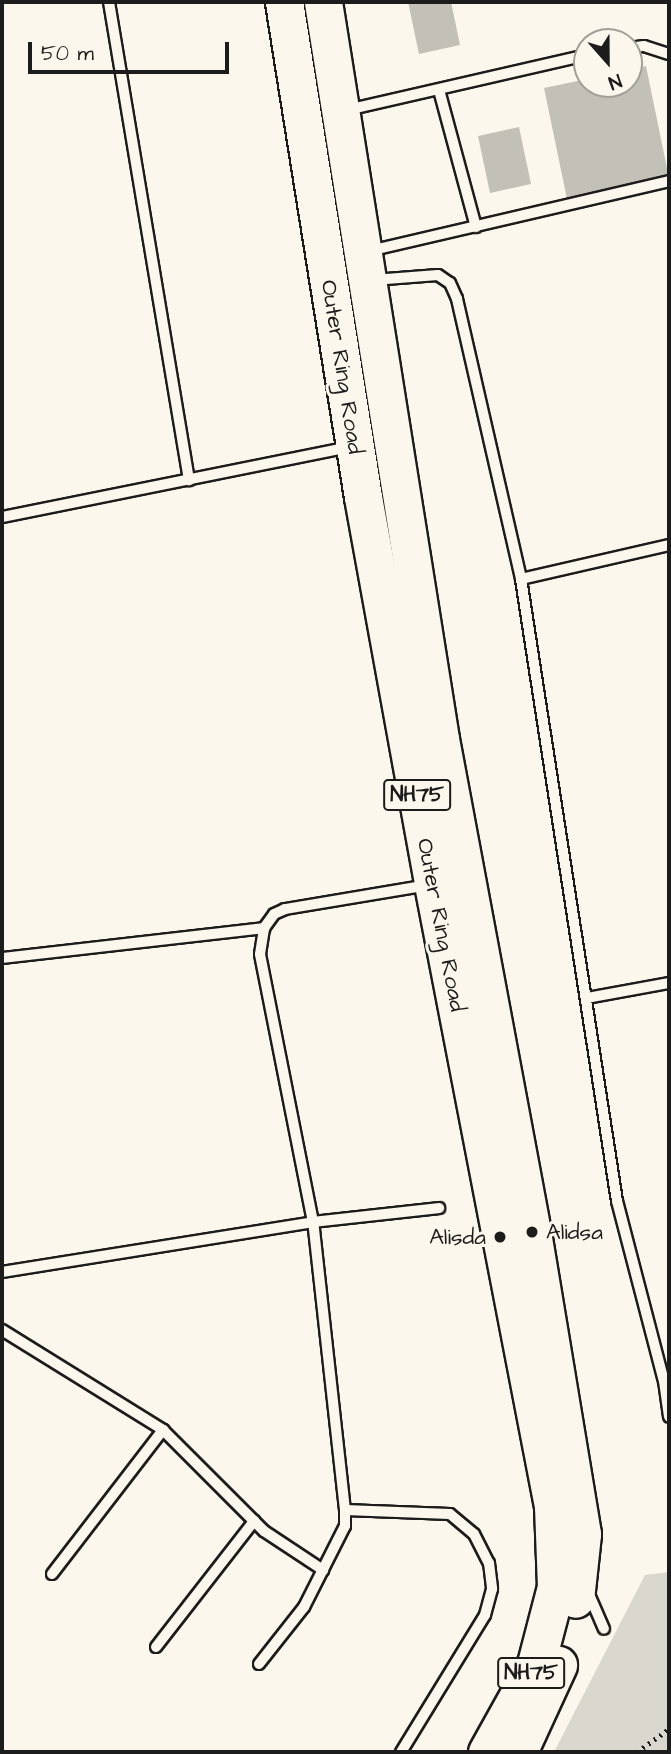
<!DOCTYPE html>
<style>
body{margin:0}
#map{position:relative;width:671px;height:1754px;overflow:hidden;background:#fbf7ec;font-family:"Architects Daughter",sans-serif}
div>[style]{position:absolute}
.green>*{inset:0;background:#dad7ce}
.building>*{inset:0;background:#c3c0b8}
.path>*{height:4.5px;margin-top:-2.25px;transform-origin:0;background:repeating-linear-gradient(90deg,#1c1c1c 0 2px,transparent 0 7px)}
.roads{filter:drop-shadow(2px 0 #1c1c1c) drop-shadow(-2px 0 #1c1c1c) drop-shadow(0 2px #1c1c1c) drop-shadow(0 -2px #1c1c1c)}
.service>*{height:10px;margin:-5px;padding:0 5px;transform-origin:5px;border-radius:5px;background:#fbf7ec}
.trunk>*{height:37px;margin:-18.5px;padding:0 18.5px;transform-origin:18.5px;border-radius:18.5px;background:#fbf7ec}
.dots>*{width:19px;height:19px;translate:-50% -50%;box-sizing:border-box;border:4px solid #fbf7ec;border-radius:50%}
span{translate:-50% -50%;white-space:nowrap;text-align:center;line-height:1.15;-webkit-text-stroke:6px #fbf7ec;paint-order:stroke}
.shield-label span{padding:2px 5px;background:#fbf7ec;border:2px solid;border-radius:5px;-webkit-text-stroke-width:0}
.shield-label{font-size:21px;color:#1c1c1c;font-weight:700}
.street-label{font-size:23px;color:#1c1c1c}
.poi-label{font-size:23px;color:#1c1c1c}
.left{translate:0 -50%;text-align:left}
.right{translate:-100% -50%;text-align:right}
.frame{position:absolute;inset:0;border:4px solid #1c1c1c;pointer-events:none}
.north{position:absolute;left:573px;top:28px;width:70px;height:70px;box-sizing:border-box;background:#fbf7ec;border:2px solid #a29f99;border-radius:50%;rotate:159deg;font-size:19px;font-weight:700;line-height:28px;text-align:center;color:#1c1c1c}
.north::after{content:'';display:block;margin:auto;width:24px;height:32px;background:#1c1c1c;clip-path:polygon(50% 0,100% 100%,50% 72%,0 100%)}
.scale{position:absolute;left:28px;top:42px;width:201px;height:32px;box-sizing:border-box;border:4px solid #1c1c1c;border-top:0;padding-left:9px;font-size:21px;line-height:24px;white-space:nowrap;color:#1c1c1c;-webkit-text-stroke:5px #fbf7ec;paint-order:stroke}
</style>
<div id="map">
<div class="green">
<i style="clip-path:polygon(669px 1572px,669px 1752px,554px 1752px,645px 1575px)"></i>
</div>
<div class="building">
<i style="clip-path:polygon(408px 2px,451px 2px,460px 45px,419px 54px)"></i>
<i style="clip-path:polygon(646px 66px,669px 178px,567px 199px,544px 88px,587px 79px,587px 84px,629px 84px,629px 70px)"></i>
<i style="clip-path:polygon(519px 127px,531px 184px,490px 193px,478px 136px)"></i>
</div>
<div class="path">
<i style="left:637px;top:1752px;width:39px;rotate:-36deg"></i>
</div>
<div class="roads">
<div class="service">
<i style="left:109px;top:2px;width:485px;rotate:80.5deg"></i>
<i style="left:629px;top:48px;width:15px;rotate:-8deg"></i>
<i style="left:644px;top:46px;width:26px;rotate:18deg"></i>
<i style="left:439px;top:90px;width:142px;rotate:74.9deg"></i>
<i style="left:347px;top:110px;width:246px;rotate:-12.9deg"></i>
<i style="left:369px;top:251px;width:308px;rotate:-13.1deg"></i>
<i style="left:373px;top:280px;width:65px;rotate:-4.4deg"></i>
<i style="left:438px;top:275px;width:14px;rotate:34deg"></i>
<i style="left:450px;top:283px;width:17px;rotate:66deg"></i>
<i style="left:457px;top:299px;width:287px;rotate:77.1deg"></i>
<i style="left:521px;top:579px;width:629px;rotate:81.23deg"></i>
<i style="left:617px;top:1201px;width:186px;rotate:75.4deg"></i>
<i style="left:664px;top:1381px;width:36px;rotate:82deg"></i>
<i style="left:2px;top:517px;width:354px;rotate:-11.4deg"></i>
<i style="left:521px;top:579px;width:152px;rotate:-12.9deg"></i>
<i style="left:2px;top:958px;width:264px;rotate:-6.5deg"></i>
<i style="left:587px;top:998px;width:83px;rotate:-10.4deg"></i>
<i style="left:2px;top:1272px;width:315px;rotate:-9.1deg"></i>
<i style="left:313px;top:1222px;width:127px;rotate:-6.3deg"></i>
<i style="left:2px;top:1330px;width:190px;rotate:31.8deg"></i>
<i style="left:163px;top:1430px;width:143px;rotate:45deg"></i>
<i style="left:264px;top:1531px;width:71px;rotate:33.5deg"></i>
<i style="left:345px;top:1510px;width:105px;rotate:2.2deg"></i>
<i style="left:450px;top:1514px;width:31px;rotate:40deg"></i>
<i style="left:474px;top:1534px;width:33px;rotate:63deg"></i>
<i style="left:489px;top:1563px;width:26px;rotate:83deg"></i>
<i style="left:492px;top:1589px;width:27px;rotate:105deg"></i>
<i style="left:485px;top:1615px;width:161px;rotate:121.5deg"></i>
<i style="left:52px;top:1574px;width:182px;rotate:-52.4deg"></i>
<i style="left:588px;top:1592px;width:40px;rotate:66.6deg"></i>
<i style="left:156px;top:1647px;width:160px;rotate:-52.1deg"></i>
<i style="left:259px;top:1664px;width:73px;rotate:-51.7deg"></i>
<i style="left:304px;top:1607px;width:91px;rotate:-63.2deg"></i>
<i style="left:345px;top:1526px;width:16px;rotate:-90deg"></i>
<i style="left:345px;top:1510px;width:290px;rotate:-96.3deg"></i>
<i style="left:313px;top:1222px;width:273px;rotate:-101.2deg"></i>
<i style="left:260px;top:954px;width:26px;rotate:-81deg"></i>
<i style="left:264px;top:928px;width:17px;rotate:-54deg"></i>
<i style="left:274px;top:914px;width:12px;rotate:-24deg"></i>
<i style="left:285px;top:909px;width:145px;rotate:-9.5deg"></i>
</div>
<div class="trunk">
<i style="left:284px;top:2px;width:501px;rotate:80.93deg"></i>
<i style="left:363px;top:497px;width:393px;rotate:79.7deg"></i>
<i style="left:433px;top:884px;width:633px;rotate:79.08deg"></i>
<i style="left:553px;top:1506px;width:81px;rotate:87.9deg"></i>
<i style="left:556px;top:1587px;width:80px;rotate:104.6deg"></i>
<i style="left:536px;top:1664px;width:101px;rotate:119.1deg"></i>
<i style="left:323px;top:2px;width:746px;rotate:80.98deg"></i>
<i style="left:440px;top:739px;width:502px;rotate:79.43deg"></i>
<i style="left:532px;top:1232px;width:306px;rotate:80.6deg"></i>
<i style="left:582px;top:1534px;width:65px;rotate:96.1deg"></i>
<i style="left:518px;top:1752px;width:96px;rotate:-65.3deg"></i>
</div>
</div>
<div class="dots">
<i style="left:532px;top:1232px;background:#1c1c1c"></i>
<i style="left:500px;top:1237px;background:#1c1c1c"></i>
</div>
<div class="shield-label">
<span style="left:417px;top:795px">NH75</span>
<span style="left:531px;top:1673px">NH75</span>
</div>
<div class="street-label">
<span style="left:342px;top:367px;rotate:81deg">Outer Ring Road</span>
<span style="left:441px;top:925px;rotate:79deg">Outer Ring Road</span>
</div>
<div class="poi-label">
<span class="left" style="left:546px;top:1232px">Alidsa</span>
<span class="right" style="left:486px;top:1237px">Alisda</span>
</div>
<div class="frame"></div>
<div class="north">N</div>
<div class="scale">50 m</div>
</div>
